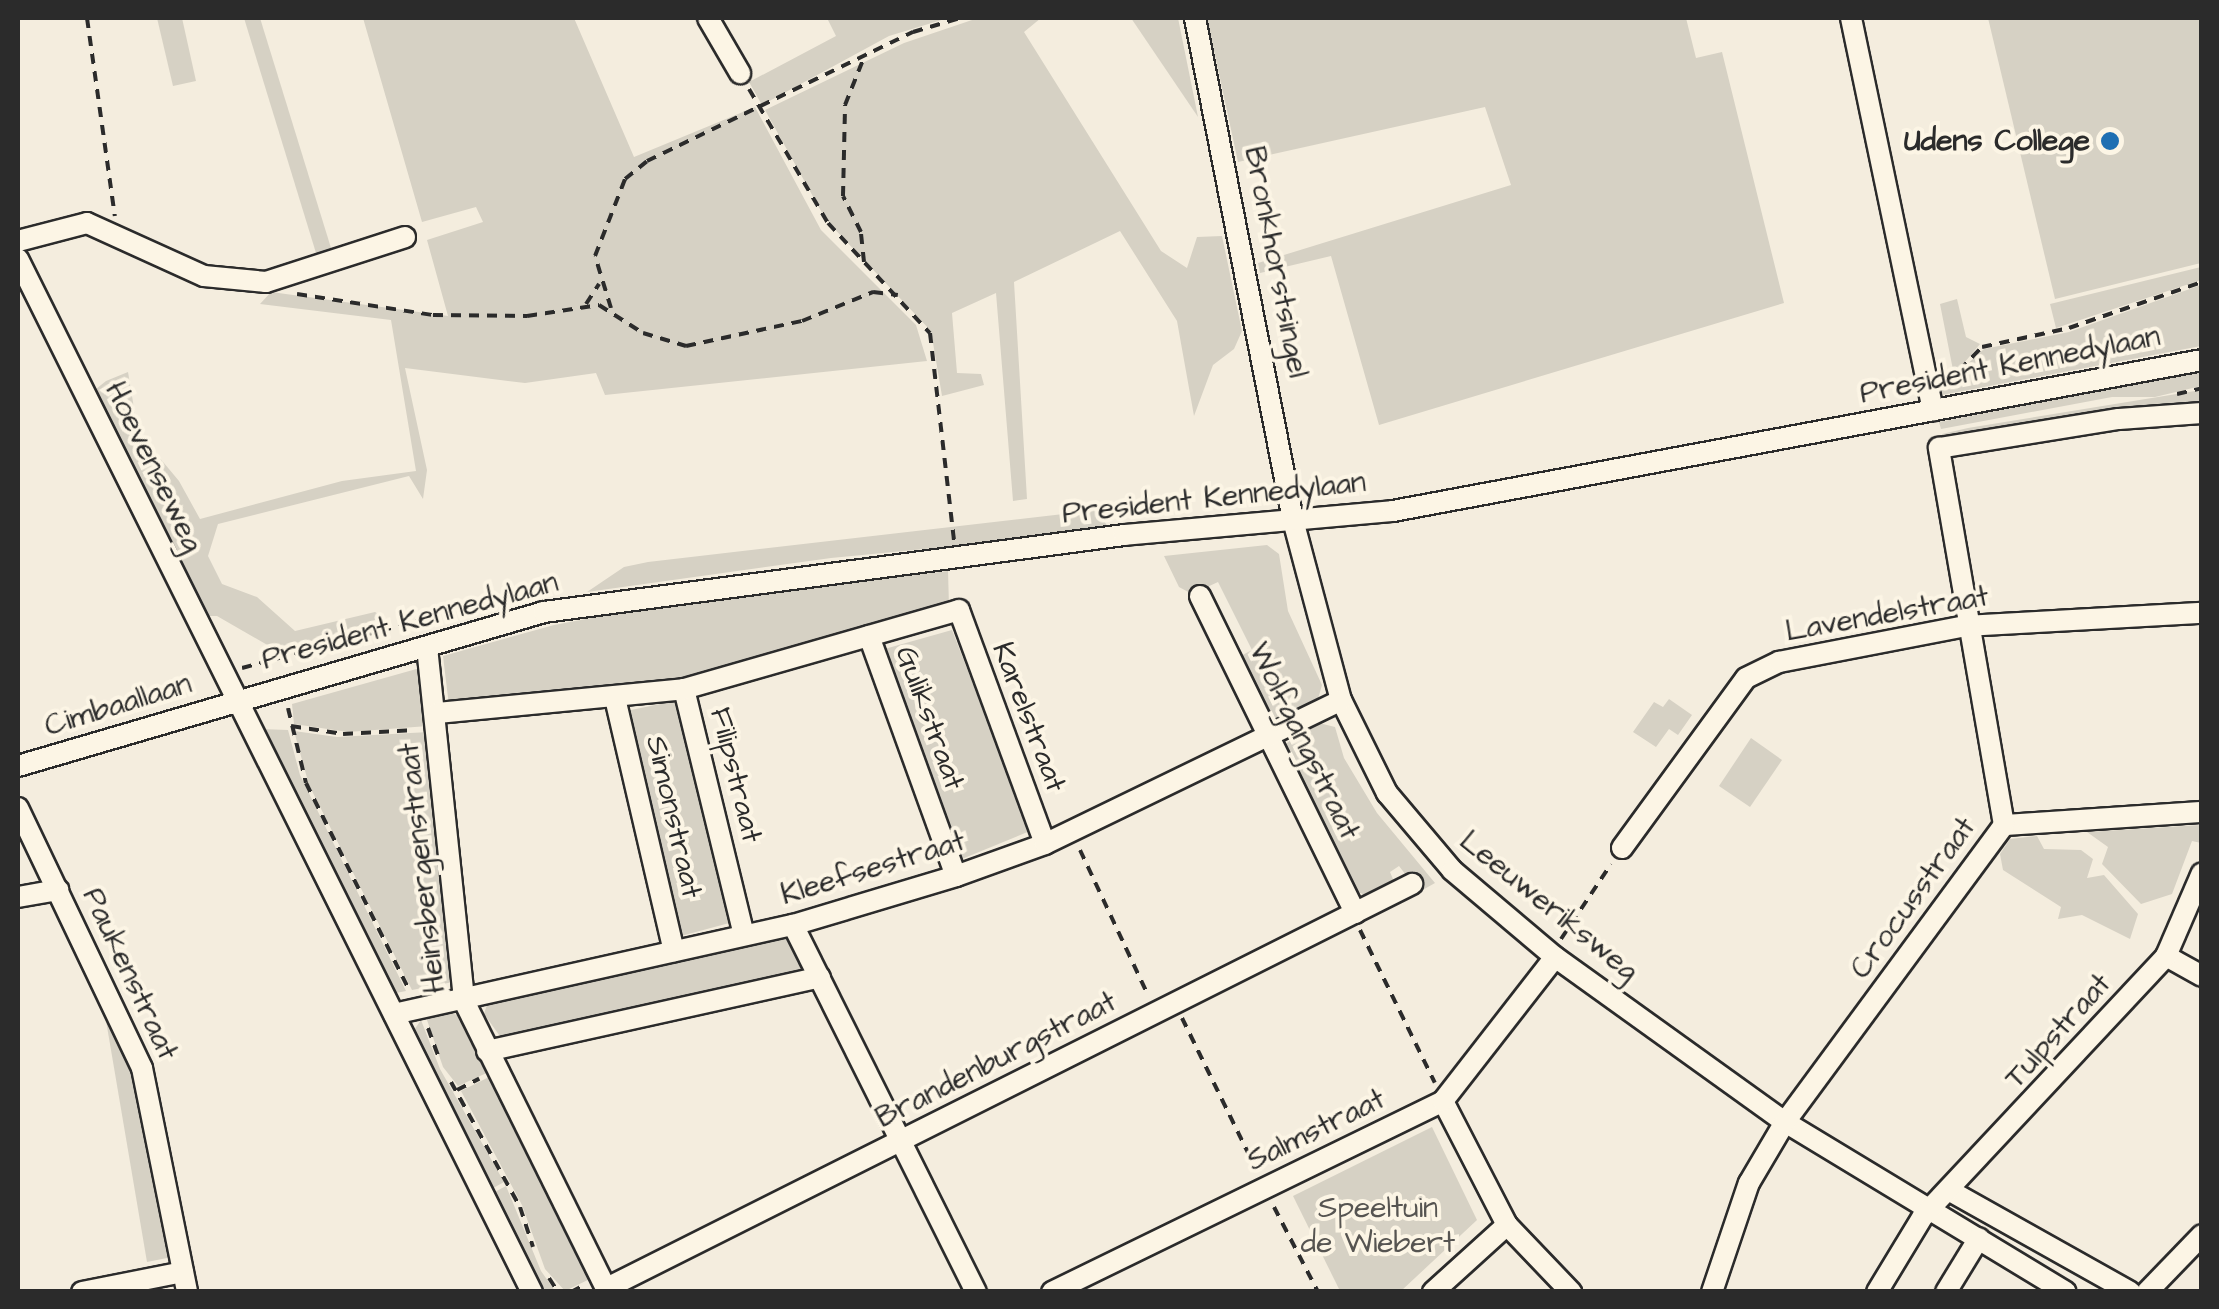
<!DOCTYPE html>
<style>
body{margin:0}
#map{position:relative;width:2219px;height:1309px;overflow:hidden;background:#f4edde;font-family:"Architects Daughter",sans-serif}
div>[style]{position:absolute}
.green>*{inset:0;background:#d6d1c4}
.path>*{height:4px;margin-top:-2px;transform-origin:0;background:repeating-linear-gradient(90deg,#2b2b2b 0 10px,transparent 0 18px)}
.roads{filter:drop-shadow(2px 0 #2b2b2b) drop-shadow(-2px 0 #2b2b2b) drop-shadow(0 2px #2b2b2b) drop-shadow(0 -2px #2b2b2b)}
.minor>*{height:20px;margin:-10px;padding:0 10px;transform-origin:10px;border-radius:10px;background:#fcf5e5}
.dots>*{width:28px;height:28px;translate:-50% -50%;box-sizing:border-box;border:5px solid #fcf5e5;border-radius:50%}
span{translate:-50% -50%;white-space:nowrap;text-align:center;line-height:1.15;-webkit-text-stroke:8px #fcf5e5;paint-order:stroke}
.poi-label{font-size:30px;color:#2b2b2b;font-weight:700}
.right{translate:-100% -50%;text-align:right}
.street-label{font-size:30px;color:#2b2b2b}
.park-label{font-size:30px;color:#565451}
.frame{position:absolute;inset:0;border:20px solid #2b2b2b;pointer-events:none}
</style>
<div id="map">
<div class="green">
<i style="clip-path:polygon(157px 18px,182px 18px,196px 81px,173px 86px)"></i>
<i style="clip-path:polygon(244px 18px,260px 18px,331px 248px,316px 253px)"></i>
<i style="clip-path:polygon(363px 18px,574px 18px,634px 157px,755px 107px,821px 230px,916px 325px,927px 361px,605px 395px,596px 373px,525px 383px,405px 368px,427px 470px,423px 499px,409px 476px,218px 524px,208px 556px,222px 584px,257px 597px,295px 631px,375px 612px,383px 617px,283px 654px,217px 616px,201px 616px,91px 393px,106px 381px,128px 372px,138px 432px,179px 481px,200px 519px,342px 481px,416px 471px,391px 320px,260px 304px,271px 292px,448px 316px,427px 240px,483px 222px,476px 207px,422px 222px)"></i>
<i style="clip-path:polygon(827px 18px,948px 18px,889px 36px,762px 105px,749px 82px,836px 36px)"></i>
<i style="clip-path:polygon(978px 18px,1041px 18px,1024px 32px,1161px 251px,1187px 268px,1197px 237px,1222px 236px,1242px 331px,1234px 349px,1213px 365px,1194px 416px,1177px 321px,1120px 231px,1014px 282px,1027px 499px,1013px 501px,996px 293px,952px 313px,957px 373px,981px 374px,984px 385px,942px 396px,931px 331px,826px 220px,765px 110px,904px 43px)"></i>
<i style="clip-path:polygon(1131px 18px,1178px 18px,1198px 117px)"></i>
<i style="clip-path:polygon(1207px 18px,1686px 18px,1696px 58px,1722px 52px,1784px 303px,1379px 425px,1331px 256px,1260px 273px,1258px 263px,1511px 185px,1485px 107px,1238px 162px)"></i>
<i style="clip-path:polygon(1988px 18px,2201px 18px,2201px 263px,2055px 299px)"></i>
<i style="clip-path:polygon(2201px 267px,2201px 280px,2056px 328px,2050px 304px)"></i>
<i style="clip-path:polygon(2201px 285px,2201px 346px,1942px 395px,1941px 388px,1984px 349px,2069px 332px)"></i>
<i style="clip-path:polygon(1957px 299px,1966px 337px,1980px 344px,1954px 375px,1940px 304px)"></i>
<i style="clip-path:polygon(2201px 372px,2201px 386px,2155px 397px,2112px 397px,1941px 429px,1939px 422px)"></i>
<i style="clip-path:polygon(2201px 390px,2201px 406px,1943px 440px,1942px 434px,1968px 428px)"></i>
<i style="clip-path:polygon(1098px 510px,1110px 531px,831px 558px,587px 592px,624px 567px,648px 562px)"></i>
<i style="clip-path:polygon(1267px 545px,1279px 554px,1288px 611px,1322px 685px,1318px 699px,1273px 719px,1237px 658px,1252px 650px,1218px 582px,1192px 594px,1179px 587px,1164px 556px)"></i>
<i style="clip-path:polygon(948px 571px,949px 606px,700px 680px,449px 706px,443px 656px,554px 625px,655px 606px)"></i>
<i style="clip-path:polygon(952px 630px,1030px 831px,957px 861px,881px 650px)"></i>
<i style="clip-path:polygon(420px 668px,428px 726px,348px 732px,294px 724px,292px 704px)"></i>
<i style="clip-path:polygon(1669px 699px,1692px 715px,1678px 735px,1669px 729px,1656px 747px,1633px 732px,1654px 702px,1663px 707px)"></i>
<i style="clip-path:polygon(675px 701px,733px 922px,681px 936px,626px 711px)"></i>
<i style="clip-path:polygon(1315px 722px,1335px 727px,1344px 758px,1377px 813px,1435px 883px,1419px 892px,1399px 866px,1390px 872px,1395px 884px,1368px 896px,1355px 891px,1283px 746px)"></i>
<i style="clip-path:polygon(260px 729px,288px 730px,300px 775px,406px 991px,391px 994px)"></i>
<i style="clip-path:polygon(294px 731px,337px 737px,429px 732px,453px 982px,412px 990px,309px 785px)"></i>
<i style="clip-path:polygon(1751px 738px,1782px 760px,1750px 807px,1719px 786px)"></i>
<i style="clip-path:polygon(2201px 825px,2201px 843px,2192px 841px,2172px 894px,2141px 904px,2102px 864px,2108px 847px,2087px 832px)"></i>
<i style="clip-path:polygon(2037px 836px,2044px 849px,2081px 850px,2093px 859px,2087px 878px,2104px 875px,2138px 914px,2130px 939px,2082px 915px,2058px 919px,2061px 907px,2003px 870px,2000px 854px,2010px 839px)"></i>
<i style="clip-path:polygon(787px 936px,804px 963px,796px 975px,502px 1039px,484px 1014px,488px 1001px)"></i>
<i style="clip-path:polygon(102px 997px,142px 1099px,172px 1257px,147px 1262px)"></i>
<i style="clip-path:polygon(448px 1012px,463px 1017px,491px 1071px,458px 1086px,443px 1067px,426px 1017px)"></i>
<i style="clip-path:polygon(421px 1020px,440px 1069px,504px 1182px,488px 1191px,412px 1033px)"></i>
<i style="clip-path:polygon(493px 1075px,594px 1277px,565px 1291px,545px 1269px,522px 1205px,461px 1091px)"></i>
<i style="clip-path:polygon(1432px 1127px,1477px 1220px,1401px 1291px,1340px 1291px,1293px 1196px)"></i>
<i style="clip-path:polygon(506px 1186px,541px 1271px,555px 1291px,538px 1291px,489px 1195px)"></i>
</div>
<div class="path">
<i style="left:87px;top:18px;width:200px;rotate:82deg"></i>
<i style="left:749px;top:89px;width:156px;rotate:59.5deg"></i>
<i style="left:828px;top:223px;width:150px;rotate:47.2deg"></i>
<i style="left:930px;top:333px;width:209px;rotate:83.4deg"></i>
<i style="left:864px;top:262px;width:30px;rotate:-96deg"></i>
<i style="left:861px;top:232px;width:40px;rotate:-116.6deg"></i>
<i style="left:843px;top:196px;width:91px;rotate:-88.7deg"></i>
<i style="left:845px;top:105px;width:54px;rotate:-68.2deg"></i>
<i style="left:297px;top:294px;width:138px;rotate:8.8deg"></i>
<i style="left:433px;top:315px;width:94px;rotate:0.6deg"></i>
<i style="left:527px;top:316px;width:73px;rotate:-8.7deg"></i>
<i style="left:599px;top:305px;width:52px;rotate:32.5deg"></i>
<i style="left:643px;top:333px;width:45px;rotate:16.8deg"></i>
<i style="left:686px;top:346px;width:119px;rotate:-12.2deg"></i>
<i style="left:802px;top:321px;width:77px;rotate:-22.2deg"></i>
<i style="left:873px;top:292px;width:25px;rotate:7deg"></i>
<i style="left:586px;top:304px;width:24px;rotate:-57deg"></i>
<i style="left:611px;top:308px;width:54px;rotate:-107.1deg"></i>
<i style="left:595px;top:256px;width:83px;rotate:-68.7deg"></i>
<i style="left:625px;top:179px;width:28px;rotate:-39deg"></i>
<i style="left:647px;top:161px;width:296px;rotate:-25.9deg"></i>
<i style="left:913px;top:32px;width:49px;rotate:-16.6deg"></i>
<i style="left:1947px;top:383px;width:50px;rotate:-45.8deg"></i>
<i style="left:1982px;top:347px;width:89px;rotate:-12.3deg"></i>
<i style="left:2069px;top:328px;width:141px;rotate:-19.1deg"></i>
<i style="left:2177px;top:394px;width:26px;rotate:-13deg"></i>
<i style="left:242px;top:668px;width:185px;rotate:-15deg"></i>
<i style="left:288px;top:708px;width:77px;rotate:76.5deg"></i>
<i style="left:306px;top:783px;width:233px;rotate:63.5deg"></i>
<i style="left:291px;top:726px;width:53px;rotate:8.7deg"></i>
<i style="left:343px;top:734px;width:72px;rotate:-3.2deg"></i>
<i style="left:1080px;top:850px;width:160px;rotate:64.9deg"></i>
<i style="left:1360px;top:930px;width:170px;rotate:63.9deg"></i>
<i style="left:1561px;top:939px;width:90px;rotate:-56.3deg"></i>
<i style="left:1182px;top:1018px;width:170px;rotate:63.9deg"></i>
<i style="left:428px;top:1028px;width:35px;rotate:70deg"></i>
<i style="left:451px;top:1082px;width:143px;rotate:61.1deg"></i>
<i style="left:520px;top:1207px;width:42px;rotate:72deg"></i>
<i style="left:457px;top:1090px;width:25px;rotate:-27deg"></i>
<i style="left:1274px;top:1207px;width:96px;rotate:62.6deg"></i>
<i style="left:549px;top:1278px;width:17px;rotate:57deg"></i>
<i style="left:571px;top:1292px;width:15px;rotate:-28deg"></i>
</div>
<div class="roads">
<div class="minor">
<i style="left:708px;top:18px;width:64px;rotate:59.8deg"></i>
<i style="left:1195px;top:18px;width:511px;rotate:78.95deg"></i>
<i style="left:1293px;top:520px;width:186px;rotate:75.1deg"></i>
<i style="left:1341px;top:700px;width:104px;rotate:63.7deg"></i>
<i style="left:1387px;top:793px;width:101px;rotate:49.8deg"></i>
<i style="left:1452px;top:870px;width:135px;rotate:40.2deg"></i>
<i style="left:1555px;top:957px;width:283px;rotate:35.7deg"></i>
<i style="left:1785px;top:1122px;width:328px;rotate:31.2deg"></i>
<i style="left:1851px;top:18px;width:401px;rotate:78.2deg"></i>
<i style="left:18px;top:241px;width:71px;rotate:-14.6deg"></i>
<i style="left:87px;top:223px;width:128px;rotate:24.4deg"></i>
<i style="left:204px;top:276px;width:62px;rotate:5.5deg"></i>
<i style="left:266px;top:282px;width:146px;rotate:-17.9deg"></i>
<i style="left:18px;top:259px;width:1154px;rotate:63.55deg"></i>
<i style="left:1200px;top:596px;width:353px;rotate:63.9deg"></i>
<i style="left:869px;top:636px;width:255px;rotate:70.1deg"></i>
<i style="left:427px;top:647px;width:356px;rotate:84deg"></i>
<i style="left:464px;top:1001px;width:325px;rotate:63.7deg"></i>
<i style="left:684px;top:689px;width:253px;rotate:76.3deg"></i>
<i style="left:615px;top:698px;width:260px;rotate:76.9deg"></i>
<i style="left:437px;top:713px;width:248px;rotate:-5.5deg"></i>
<i style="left:684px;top:689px;width:286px;rotate:-16deg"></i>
<i style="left:959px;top:610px;width:249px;rotate:69.8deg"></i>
<i style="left:18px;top:766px;width:548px;rotate:-16.32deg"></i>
<i style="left:544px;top:612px;width:585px;rotate:-7.56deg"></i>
<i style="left:1124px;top:535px;width:270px;rotate:-5.1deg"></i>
<i style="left:1393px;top:511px;width:823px;rotate:-10.57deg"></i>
<i style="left:18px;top:808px;width:288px;rotate:64.5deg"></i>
<i style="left:142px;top:1068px;width:228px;rotate:78.6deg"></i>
<i style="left:2004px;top:825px;width:198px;rotate:-3.8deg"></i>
<i style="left:1622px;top:848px;width:210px;rotate:-53.9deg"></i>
<i style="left:1746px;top:678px;width:37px;rotate:-26deg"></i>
<i style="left:1779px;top:662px;width:190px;rotate:-10.9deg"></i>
<i style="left:1966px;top:626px;width:236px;rotate:-3.2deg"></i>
<i style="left:18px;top:897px;width:41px;rotate:-9.9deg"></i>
<i style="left:793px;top:925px;width:410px;rotate:63.5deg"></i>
<i style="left:2166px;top:956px;width:41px;rotate:29.1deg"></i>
<i style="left:394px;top:1014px;width:409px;rotate:-12.6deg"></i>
<i style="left:793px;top:925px;width:170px;rotate:-16.7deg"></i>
<i style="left:956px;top:876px;width:95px;rotate:-19.8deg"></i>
<i style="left:1045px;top:844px;width:329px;rotate:-25.9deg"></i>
<i style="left:487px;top:1051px;width:341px;rotate:-12.5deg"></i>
<i style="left:1443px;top:1101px;width:140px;rotate:62.7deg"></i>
<i style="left:1507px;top:1225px;width:93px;rotate:46.3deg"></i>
<i style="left:1952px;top:1192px;width:204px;rotate:29.3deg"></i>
<i style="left:607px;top:1288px;width:901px;rotate:-26.65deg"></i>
<i style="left:82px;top:1292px;width:103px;rotate:-11.2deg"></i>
<i style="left:1052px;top:1292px;width:435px;rotate:-26deg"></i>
<i style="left:1443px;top:1101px;width:182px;rotate:-52.1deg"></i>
<i style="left:1433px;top:1292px;width:100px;rotate:-42.2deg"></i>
<i style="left:1712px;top:1292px;width:115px;rotate:-71.3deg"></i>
<i style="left:1749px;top:1183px;width:71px;rotate:-59.5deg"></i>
<i style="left:1785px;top:1122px;width:369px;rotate:-53.6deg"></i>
<i style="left:2004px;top:825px;width:383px;rotate:-99.8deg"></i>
<i style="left:1939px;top:448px;width:182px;rotate:-9.2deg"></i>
<i style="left:2119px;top:419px;width:83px;rotate:-4.1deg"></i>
<i style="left:1877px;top:1292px;width:89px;rotate:-58.8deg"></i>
<i style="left:1923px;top:1216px;width:356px;rotate:-46.9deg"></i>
<i style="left:2166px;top:956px;width:90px;rotate:-66.6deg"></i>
<i style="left:1946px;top:1292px;width:63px;rotate:-58.6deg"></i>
<i style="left:2147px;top:1292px;width:79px;rotate:-46deg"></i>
</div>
</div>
<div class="dots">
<i style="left:2110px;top:141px;background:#1f6fb2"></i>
</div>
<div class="poi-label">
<span class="right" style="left:2090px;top:141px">Udens College</span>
</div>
<div class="street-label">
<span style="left:1276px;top:262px;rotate:79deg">Bronkhorstsingel</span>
<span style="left:2010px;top:365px;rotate:-11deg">President Kennedylaan</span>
<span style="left:154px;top:467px;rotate:64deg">Hoevenseweg</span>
<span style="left:1214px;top:498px;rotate:-6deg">President Kennedylaan</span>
<span style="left:1887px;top:614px;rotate:-10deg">Lavendelstraat</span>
<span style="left:410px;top:621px;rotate:-15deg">President Kennedylaan</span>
<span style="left:118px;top:705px;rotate:-17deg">Cimbaallaan</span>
<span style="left:1029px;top:717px;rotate:69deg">Karelstraat</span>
<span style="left:930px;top:718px;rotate:70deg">Gulikstraat</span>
<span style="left:1304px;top:741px;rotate:64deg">Wolfgangstraat</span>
<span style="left:736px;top:775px;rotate:76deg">Filipstraat</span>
<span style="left:674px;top:817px;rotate:77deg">Simonstraat</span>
<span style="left:422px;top:868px;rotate:-96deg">Heinsbergenstraat</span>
<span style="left:873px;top:868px;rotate:-17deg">Kleefsestraat</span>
<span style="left:1913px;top:898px;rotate:-54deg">Crocusstraat</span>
<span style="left:1549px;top:906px;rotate:39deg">Leeuweriksweg</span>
<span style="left:130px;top:974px;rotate:65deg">Paukenstraat</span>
<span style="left:2058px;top:1031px;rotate:-48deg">Tulpstraat</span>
<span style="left:996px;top:1060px;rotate:-27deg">Brandenburgstraat</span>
<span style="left:1316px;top:1130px;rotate:-26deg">Salmstraat</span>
</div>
<div class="park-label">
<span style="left:1378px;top:1225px">Speeltuin<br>de Wiebert</span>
</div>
<div class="frame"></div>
</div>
